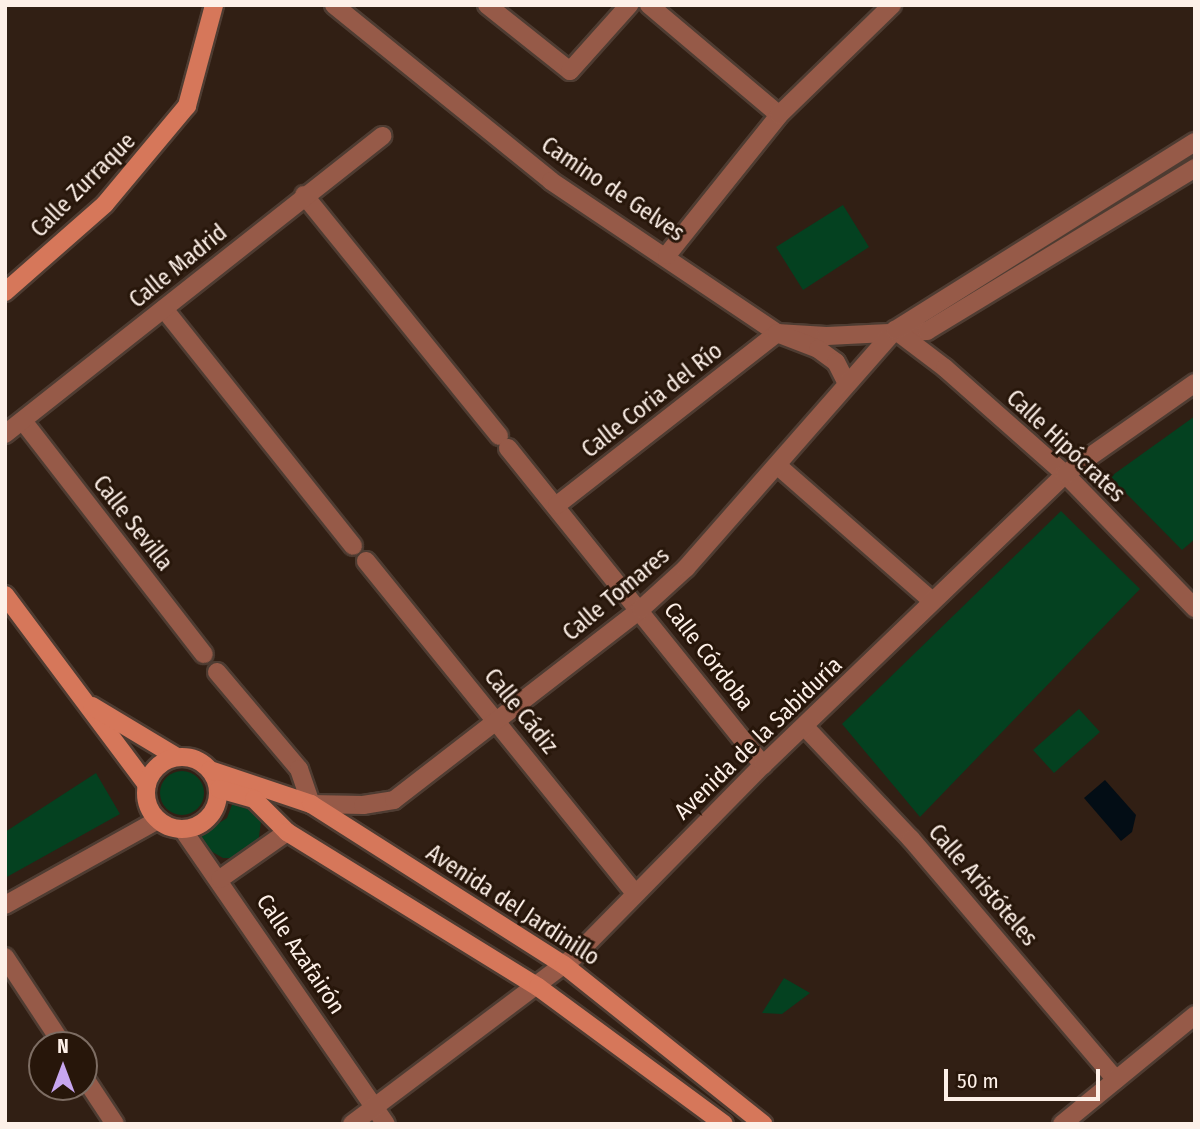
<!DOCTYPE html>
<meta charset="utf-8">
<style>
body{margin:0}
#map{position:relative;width:1200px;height:1129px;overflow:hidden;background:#311f14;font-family:"Fira Sans Condensed",sans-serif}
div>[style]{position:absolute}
.green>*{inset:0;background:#044120}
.round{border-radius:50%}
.water>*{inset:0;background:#030d15}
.roads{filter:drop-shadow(2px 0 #4e3c32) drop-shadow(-2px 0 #4e3c32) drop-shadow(0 2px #4e3c32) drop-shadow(0 -2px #4e3c32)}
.street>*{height:18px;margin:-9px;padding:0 9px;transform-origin:9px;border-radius:9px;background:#965a48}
.secondary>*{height:18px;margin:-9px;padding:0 9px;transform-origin:9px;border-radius:9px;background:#d6775a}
.secondary>.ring{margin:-9px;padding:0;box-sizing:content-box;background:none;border:18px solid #d6775a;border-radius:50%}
span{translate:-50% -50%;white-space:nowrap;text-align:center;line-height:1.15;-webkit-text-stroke:6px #27160a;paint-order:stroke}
.street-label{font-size:23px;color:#fdf0e8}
.frame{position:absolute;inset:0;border:7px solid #fdf0e8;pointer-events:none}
.north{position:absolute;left:28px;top:1031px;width:70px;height:70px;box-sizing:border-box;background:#27160a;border:2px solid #7d6d63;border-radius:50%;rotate:0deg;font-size:19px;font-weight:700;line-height:28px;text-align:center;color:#fdf0e8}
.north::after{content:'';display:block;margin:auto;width:24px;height:32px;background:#c7a6ef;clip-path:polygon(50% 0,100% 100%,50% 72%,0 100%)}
.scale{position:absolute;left:944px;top:1069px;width:156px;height:32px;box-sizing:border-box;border:4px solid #fdf0e8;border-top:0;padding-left:9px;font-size:21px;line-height:24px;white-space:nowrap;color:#fdf0e8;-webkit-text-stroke:5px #27160a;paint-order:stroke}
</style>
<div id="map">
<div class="green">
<i style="clip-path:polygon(843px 205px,869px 247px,803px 290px,776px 247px)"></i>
<i style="clip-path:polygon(1195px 416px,1195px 539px,1182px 550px,1110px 477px)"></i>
<i style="clip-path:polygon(1061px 511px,1140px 589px,920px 817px,842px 724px)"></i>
<i style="clip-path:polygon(1079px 709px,1100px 732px,1054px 773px,1033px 750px)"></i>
<i class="round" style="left:160px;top:771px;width:44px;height:44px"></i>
<i style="clip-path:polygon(96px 773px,120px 814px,5px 878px,5px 832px)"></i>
<i style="clip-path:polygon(233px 802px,245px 805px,261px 822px,258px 844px,242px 858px,223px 858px,209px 850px,200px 835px,227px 818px)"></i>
<i style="clip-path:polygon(784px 978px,810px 993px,782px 1014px,762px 1013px)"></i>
</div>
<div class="water">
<i style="clip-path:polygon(1105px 780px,1136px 815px,1132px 832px,1121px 841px,1084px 798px)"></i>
</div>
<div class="roads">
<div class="street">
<i style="left:334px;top:5px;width:279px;rotate:39deg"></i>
<i style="left:551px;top:181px;width:272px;rotate:33.9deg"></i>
<i style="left:777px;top:333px;width:49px;rotate:3.5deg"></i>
<i style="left:826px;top:336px;width:101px;rotate:-2.8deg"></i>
<i style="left:927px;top:331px;width:314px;rotate:-31.3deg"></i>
<i style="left:487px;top:5px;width:106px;rotate:38.5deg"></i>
<i style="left:570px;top:71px;width:89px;rotate:-48.2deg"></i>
<i style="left:649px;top:5px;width:170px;rotate:40.2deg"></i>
<i style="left:304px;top:195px;width:310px;rotate:51deg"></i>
<i style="left:667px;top:255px;width:179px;rotate:-51.3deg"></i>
<i style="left:779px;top:115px;width:158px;rotate:-44.2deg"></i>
<i style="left:164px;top:309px;width:303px;rotate:51.4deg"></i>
<i style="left:895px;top:330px;width:63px;rotate:37.2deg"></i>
<i style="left:945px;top:368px;width:160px;rotate:41.5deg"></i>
<i style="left:1065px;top:474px;width:187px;rotate:45.9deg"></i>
<i style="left:23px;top:421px;width:295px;rotate:52.2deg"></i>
<i style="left:5px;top:434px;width:481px;rotate:-38.3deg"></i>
<i style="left:508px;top:448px;width:407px;rotate:51.2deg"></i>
<i style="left:778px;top:466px;width:205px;rotate:41.2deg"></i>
<i style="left:557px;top:505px;width:279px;rotate:-38deg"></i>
<i style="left:777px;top:333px;width:44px;rotate:21.3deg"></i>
<i style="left:818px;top:349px;width:22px;rotate:36deg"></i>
<i style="left:836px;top:362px;width:22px;rotate:63deg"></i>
<i style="left:366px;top:561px;width:427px;rotate:51deg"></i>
<i style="left:217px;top:672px;width:127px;rotate:49.8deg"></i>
<i style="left:299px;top:769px;width:37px;rotate:71deg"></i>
<i style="left:311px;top:804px;width:52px;rotate:1.1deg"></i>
<i style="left:363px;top:805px;width:31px;rotate:-9deg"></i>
<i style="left:394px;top:800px;width:312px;rotate:-37.7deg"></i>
<i style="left:641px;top:609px;width:61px;rotate:-42.3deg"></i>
<i style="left:686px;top:568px;width:317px;rotate:-48.7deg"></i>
<i style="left:895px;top:330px;width:354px;rotate:-32.1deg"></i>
<i style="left:805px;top:727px;width:154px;rotate:46.6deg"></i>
<i style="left:911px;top:839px;width:316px;rotate:49.6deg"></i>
<i style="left:183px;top:830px;width:357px;rotate:55.4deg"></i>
<i style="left:220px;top:879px;width:82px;rotate:-35deg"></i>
<i style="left:5px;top:905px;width:175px;rotate:-29.1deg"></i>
<i style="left:5px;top:957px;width:105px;rotate:56.6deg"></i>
<i style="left:84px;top:1077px;width:56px;rotate:56.6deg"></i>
<i style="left:352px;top:1124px;width:278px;rotate:-37deg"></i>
<i style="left:574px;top:957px;width:269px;rotate:-45.5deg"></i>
<i style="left:763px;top:765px;width:419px;rotate:-43.9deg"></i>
<i style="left:1065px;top:474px;width:159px;rotate:-35deg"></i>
<i style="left:1062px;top:1124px;width:172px;rotate:-39.3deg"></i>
</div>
<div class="secondary">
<i style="left:5px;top:292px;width:133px;rotate:-41.3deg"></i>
<i style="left:105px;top:204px;width:128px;rotate:-50.1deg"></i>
<i style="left:187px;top:106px;width:105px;rotate:-75deg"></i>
<i style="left:5px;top:595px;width:237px;rotate:53.2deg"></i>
<i style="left:92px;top:706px;width:99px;rotate:31deg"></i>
<i class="ring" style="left:146px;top:757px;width:54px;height:54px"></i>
<i style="left:210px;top:770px;width:107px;rotate:18.6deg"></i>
<i style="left:311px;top:804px;width:300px;rotate:32.5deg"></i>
<i style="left:564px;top:965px;width:255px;rotate:38.6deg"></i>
<i style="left:219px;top:789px;width:36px;rotate:16deg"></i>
<i style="left:254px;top:799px;width:47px;rotate:45deg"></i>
<i style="left:287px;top:832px;width:295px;rotate:31.7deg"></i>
<i style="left:538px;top:987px;width:231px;rotate:36.4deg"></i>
</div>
</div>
<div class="street-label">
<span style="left:83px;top:185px;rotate:-45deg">Calle Zurraque</span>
<span style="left:613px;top:189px;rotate:34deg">Camino de Gelves</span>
<span style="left:178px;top:266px;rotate:-39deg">Calle Madrid</span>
<span style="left:652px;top:400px;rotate:-38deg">Calle Coria del Río</span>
<span style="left:1066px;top:446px;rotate:43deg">Calle Hipócrates</span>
<span style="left:133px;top:523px;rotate:52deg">Calle Sevilla</span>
<span style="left:616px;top:594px;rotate:-40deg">Calle Tomares</span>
<span style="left:709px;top:656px;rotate:52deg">Calle Córdoba</span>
<span style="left:521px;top:711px;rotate:51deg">Calle Cádiz</span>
<span style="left:758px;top:738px;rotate:-44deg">Avenida de la Sabiduría</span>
<span style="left:983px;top:885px;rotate:49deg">Calle Aristóteles</span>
<span style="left:513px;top:905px;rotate:33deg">Avenida del Jardinillo</span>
<span style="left:301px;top:954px;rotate:56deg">Calle Azafairón</span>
</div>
<div class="frame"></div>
<div class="north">N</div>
<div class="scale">50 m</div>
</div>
